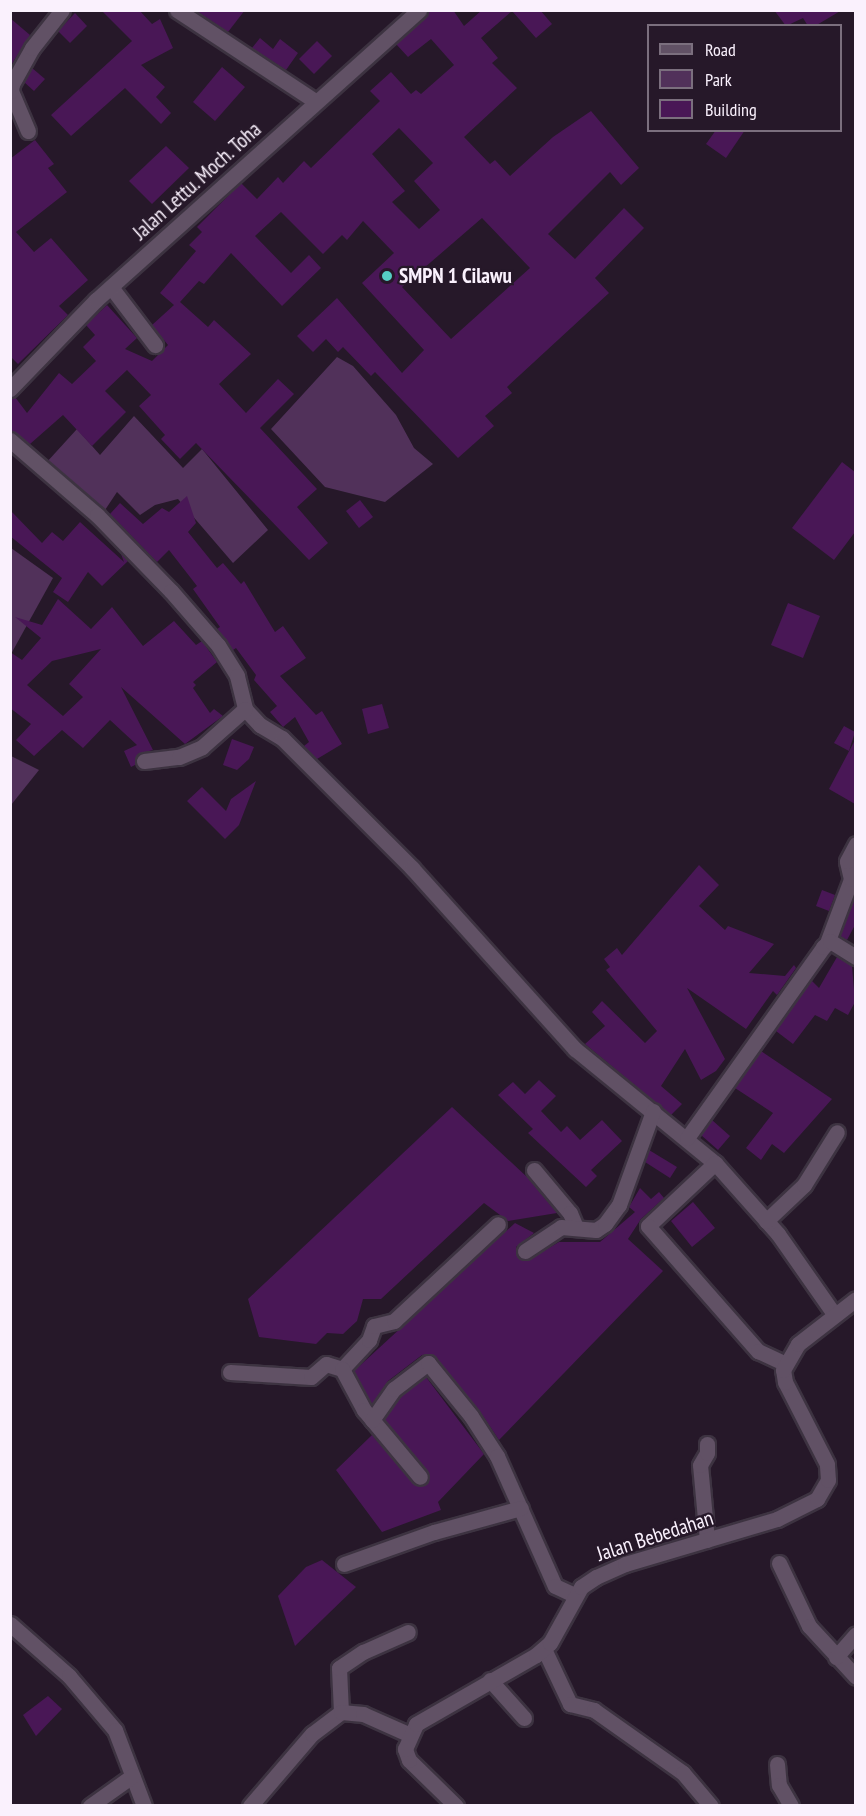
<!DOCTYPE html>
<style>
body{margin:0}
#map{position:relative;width:866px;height:1816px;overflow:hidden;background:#261829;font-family:"PT Sans Narrow",sans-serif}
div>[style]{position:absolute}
.green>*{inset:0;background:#51315a}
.building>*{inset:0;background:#491756}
.roads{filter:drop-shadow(2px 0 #3d3341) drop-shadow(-2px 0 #3d3341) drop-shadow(0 2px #3d3341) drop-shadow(0 -2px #3d3341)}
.minor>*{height:15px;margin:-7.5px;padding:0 7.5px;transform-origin:7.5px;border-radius:7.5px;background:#615165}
.dots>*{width:16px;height:16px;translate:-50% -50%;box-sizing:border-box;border:3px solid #261829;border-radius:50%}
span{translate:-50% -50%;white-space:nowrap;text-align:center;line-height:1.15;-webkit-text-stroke:4.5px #261829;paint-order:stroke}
.street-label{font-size:21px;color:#faf1fd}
.poi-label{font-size:21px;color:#faf1fd;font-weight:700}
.left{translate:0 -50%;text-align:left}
.frame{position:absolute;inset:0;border:12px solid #faf1fd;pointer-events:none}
.legend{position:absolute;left:647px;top:24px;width:195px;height:108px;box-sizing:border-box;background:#261829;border:2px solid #7b6f7e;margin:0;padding:8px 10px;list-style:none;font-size:18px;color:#faf1fd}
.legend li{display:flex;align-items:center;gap:12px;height:30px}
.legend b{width:30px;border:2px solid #7b6f7e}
</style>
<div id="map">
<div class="green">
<i style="clip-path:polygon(337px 357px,353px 366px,396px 415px,414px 448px,433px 464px,385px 502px,325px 487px,271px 429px)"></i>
<i style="clip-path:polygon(134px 416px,183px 468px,202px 449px,268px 530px,233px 563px,178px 499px,155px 505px,140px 515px,117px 492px,103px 513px,46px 463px,77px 429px,100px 455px)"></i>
<i style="clip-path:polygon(11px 548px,53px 578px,11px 654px)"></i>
<i style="clip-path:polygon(11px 756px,39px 770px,11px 805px)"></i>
</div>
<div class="building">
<i style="clip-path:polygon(101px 10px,139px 10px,152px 24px,160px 19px,173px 48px,141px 65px,165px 87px,156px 97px,171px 113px,161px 124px,125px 88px,71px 136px,51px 115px,132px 41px)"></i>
<i style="clip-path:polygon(195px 10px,245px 10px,228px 32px)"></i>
<i style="clip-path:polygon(evenodd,428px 10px,453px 10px,464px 26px,482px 10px,540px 10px,552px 24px,536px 38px,512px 11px,481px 38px,498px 58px,492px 63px,517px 88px,464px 137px,490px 164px,495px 160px,510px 176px,553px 137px,591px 111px,639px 168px,621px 185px,610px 172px,548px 234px,575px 259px,624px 208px,644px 228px,595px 278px,609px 293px,507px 387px,512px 393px,485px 416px,494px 426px,458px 458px,375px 372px,371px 376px,343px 347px,338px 352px,326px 339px,313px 352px,297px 336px,337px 298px,402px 373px,424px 350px,362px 283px,394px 253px,363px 221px,347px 240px,342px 235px,323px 254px,281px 212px,255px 236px,291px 273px,309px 255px,321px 268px,282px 306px,231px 253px,204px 284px,199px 281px,180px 302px,208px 327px,214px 320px,251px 354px,219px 384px,246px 413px,278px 379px,294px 394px,260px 428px,317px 489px,297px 507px,328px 543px,309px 560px,196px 443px,180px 459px,161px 439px,165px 435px,139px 406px,151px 395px,127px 370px,105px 391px,126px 412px,92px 446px,63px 415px,30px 444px,10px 430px,10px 398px,15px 397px,27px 413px,59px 373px,72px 384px,96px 361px,83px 347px,95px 335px,86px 325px,107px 305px,137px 338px,125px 349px,152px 361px,168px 345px,152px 325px,174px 305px,160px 293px,196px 251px,189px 245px,202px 232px,197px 227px,241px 183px,257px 199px,278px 177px,283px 183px,304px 161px,311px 168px,380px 101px,370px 91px,391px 72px,411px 94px,416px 90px,421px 94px,454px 65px,431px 39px,408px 57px,396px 44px,428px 10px,399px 128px,433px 163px,414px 181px,440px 210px,419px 229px,392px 202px,405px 191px,372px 154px,399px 128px,428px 10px,482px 218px,530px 268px,451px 339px,402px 287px,482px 218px)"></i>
<i style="clip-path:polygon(774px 10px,842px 10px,815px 26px,808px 26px,803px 18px,786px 26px)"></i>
<i style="clip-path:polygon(75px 13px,87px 26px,70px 43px,58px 31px)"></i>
<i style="clip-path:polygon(10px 18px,30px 35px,10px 67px)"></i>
<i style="clip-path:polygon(260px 38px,273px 49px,280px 39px,298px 53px,286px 70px,252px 48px)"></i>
<i style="clip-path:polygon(317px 41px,332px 56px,314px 74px,299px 59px)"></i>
<i style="clip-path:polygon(222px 67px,245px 87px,215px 121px,193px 102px)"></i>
<i style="clip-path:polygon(32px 68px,45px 79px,34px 91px,24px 82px)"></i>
<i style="clip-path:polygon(716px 130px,745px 130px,726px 158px,706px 144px)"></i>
<i style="clip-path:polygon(35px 140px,54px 164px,48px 168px,67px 192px,16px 232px,34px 252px,51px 238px,88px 280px,59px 306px,68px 315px,18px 364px,10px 356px,10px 159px)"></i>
<i style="clip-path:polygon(166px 146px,189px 168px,152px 204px,129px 181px)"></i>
<i style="clip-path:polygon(842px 462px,855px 472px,855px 532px,834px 560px,792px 528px)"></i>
<i style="clip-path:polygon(187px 496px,196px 523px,188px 532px,217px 568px,223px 563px,241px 584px,244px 581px,275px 632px,283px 626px,306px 658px,280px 676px,316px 715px,322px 711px,342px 744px,317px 759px,304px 746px,309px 742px,295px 717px,283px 727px,270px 712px,277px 706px,254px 680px,256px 675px,236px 648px,233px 650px,217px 629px,220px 627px,193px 589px,197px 586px,169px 550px,157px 562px,110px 514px,120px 503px,143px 524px,162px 508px,169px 512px)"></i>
<i style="clip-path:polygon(360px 500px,373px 517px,359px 528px,346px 511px)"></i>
<i style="clip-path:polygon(10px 510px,42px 543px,52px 532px,63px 541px,80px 522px,124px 562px,121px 554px,128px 561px,102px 586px,88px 572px,68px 602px,53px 592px,62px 578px,10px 536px)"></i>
<i style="clip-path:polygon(evenodd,58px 599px,91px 629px,112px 607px,143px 646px,174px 621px,196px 645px,202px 641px,217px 662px,193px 682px,196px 685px,193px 688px,210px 713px,214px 709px,223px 716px,185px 744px,121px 687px,153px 750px,138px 754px,135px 765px,131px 767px,124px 751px,137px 745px,110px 720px,83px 748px,62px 730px,34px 756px,16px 740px,31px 724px,10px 708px,10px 652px,22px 660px,41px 638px,15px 617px,42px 625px,58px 599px,101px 649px,69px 684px,83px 697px,63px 716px,27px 685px,52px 661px,101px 649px)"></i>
<i style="clip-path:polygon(788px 603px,820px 616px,803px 658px,771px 645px)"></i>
<i style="clip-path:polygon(382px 704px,389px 728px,368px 734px,362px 709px)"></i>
<i style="clip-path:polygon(844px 726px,855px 732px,849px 751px,834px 743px)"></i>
<i style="clip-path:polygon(232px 739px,254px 747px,249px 759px,237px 770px,223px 765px)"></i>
<i style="clip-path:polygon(855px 740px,855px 804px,829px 789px)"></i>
<i style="clip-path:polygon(256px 781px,239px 825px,225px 839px,187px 801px,202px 787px,226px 811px,231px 799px)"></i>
<i style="clip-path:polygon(699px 865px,719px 885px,699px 906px,725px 930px,728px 926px,774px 944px,749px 973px,785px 976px,794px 965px,796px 968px,777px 995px,773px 991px,746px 1029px,687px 988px,725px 1059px,716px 1071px,701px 1080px,685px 1049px,661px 1086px,682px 1104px,671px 1115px,585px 1044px,605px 1026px,592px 1012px,602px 1001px,645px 1043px,657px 1031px,606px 970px,610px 967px,604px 959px,617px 948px,622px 955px)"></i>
<i style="clip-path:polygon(822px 890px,835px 895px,829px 911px,816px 906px)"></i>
<i style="clip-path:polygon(855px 895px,855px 925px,847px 940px,840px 936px)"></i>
<i style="clip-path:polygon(837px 957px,852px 966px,855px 1002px,848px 1015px,835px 1008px,827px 1021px,815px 1015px,793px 1044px,776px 1031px,811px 980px,819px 988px)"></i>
<i style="clip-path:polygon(761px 1051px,832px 1099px,784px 1153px,772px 1144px,761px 1160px,746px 1148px,773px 1113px,735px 1088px)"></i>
<i style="clip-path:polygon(539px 1080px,556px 1096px,541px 1111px,561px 1132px,567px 1126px,580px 1140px,602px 1120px,622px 1141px,591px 1170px,597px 1176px,586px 1187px,528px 1133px,533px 1129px,498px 1095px,513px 1082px,525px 1094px)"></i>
<i style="clip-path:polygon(452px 1107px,527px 1177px,557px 1213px,508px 1221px,484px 1203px,381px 1299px,363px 1299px,357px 1321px,343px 1334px,327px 1333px,316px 1344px,259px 1337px,248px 1299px)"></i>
<i style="clip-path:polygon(712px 1120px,730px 1136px,718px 1150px,701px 1135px)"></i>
<i style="clip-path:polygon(649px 1150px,677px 1167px,670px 1178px,645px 1162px)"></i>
<i style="clip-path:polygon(640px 1188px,651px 1199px,659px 1192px,664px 1198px,641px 1219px,628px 1239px,663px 1271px,499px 1440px,479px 1410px,431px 1354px,422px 1355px,388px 1381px,372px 1404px,354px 1371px,515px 1223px,534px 1233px,516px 1247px,521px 1260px,530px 1259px,559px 1242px,600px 1242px,635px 1212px,629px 1207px)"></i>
<i style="clip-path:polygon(693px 1202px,715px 1228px,692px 1247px,671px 1221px)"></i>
<i style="clip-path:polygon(426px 1377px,484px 1454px,438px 1502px,441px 1510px,382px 1532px,336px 1470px,372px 1435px,413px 1483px,427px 1484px,427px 1471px,384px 1419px,401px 1396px)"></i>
<i style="clip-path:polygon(322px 1560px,356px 1587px,295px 1646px,278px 1596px,306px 1567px)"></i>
<i style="clip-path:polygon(48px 1696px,62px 1709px,36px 1736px,23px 1715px)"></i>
</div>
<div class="roads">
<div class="minor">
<i style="left:177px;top:10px;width:165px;rotate:33.4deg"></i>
<i style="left:28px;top:131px;width:43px;rotate:-113deg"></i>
<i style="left:11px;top:91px;width:7px;rotate:-82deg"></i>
<i style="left:12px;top:84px;width:41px;rotate:-60.9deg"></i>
<i style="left:32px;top:48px;width:48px;rotate:-51.7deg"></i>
<i style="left:111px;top:287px;width:73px;rotate:52.8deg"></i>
<i style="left:10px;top:389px;width:124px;rotate:-46deg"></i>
<i style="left:96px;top:300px;width:434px;rotate:-41.9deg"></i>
<i style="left:10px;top:440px;width:115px;rotate:40.8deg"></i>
<i style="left:97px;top:515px;width:106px;rotate:45.8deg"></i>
<i style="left:171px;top:591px;width:72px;rotate:49deg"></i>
<i style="left:218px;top:645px;width:36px;rotate:58deg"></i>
<i style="left:237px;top:676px;width:34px;rotate:76deg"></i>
<i style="left:245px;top:709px;width:22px;rotate:47deg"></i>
<i style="left:260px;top:725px;width:26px;rotate:31deg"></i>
<i style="left:282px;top:738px;width:184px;rotate:45deg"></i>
<i style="left:412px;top:868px;width:244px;rotate:48deg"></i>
<i style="left:575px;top:1049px;width:181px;rotate:39.2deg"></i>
<i style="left:715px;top:1163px;width:95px;rotate:48.4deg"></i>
<i style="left:778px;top:1234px;width:98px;rotate:55deg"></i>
<i style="left:144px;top:761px;width:35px;rotate:-7deg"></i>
<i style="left:179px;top:757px;width:25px;rotate:-23deg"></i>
<i style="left:202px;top:747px;width:57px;rotate:-41.5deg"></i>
<i style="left:827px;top:943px;width:68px;rotate:-69.4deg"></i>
<i style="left:851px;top:879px;width:18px;rotate:-103deg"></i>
<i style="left:847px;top:861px;width:19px;rotate:-62deg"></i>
<i style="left:687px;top:1138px;width:234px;rotate:-54.5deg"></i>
<i style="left:823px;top:947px;width:9px;rotate:-41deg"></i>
<i style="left:830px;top:941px;width:31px;rotate:32deg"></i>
<i style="left:715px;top:1163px;width:92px;rotate:136.8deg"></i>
<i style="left:648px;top:1226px;width:167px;rotate:48.7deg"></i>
<i style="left:758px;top:1351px;width:29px;rotate:25deg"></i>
<i style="left:534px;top:1170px;width:56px;rotate:50.1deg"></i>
<i style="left:570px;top:1213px;width:15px;rotate:67deg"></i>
<i style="left:766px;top:1221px;width:52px;rotate:-43.5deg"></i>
<i style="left:804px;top:1185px;width:62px;rotate:-58.1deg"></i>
<i style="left:525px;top:1251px;width:43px;rotate:-33.7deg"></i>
<i style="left:561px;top:1227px;width:35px;rotate:5deg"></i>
<i style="left:596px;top:1230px;width:11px;rotate:-34deg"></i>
<i style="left:605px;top:1224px;width:24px;rotate:-54deg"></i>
<i style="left:619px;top:1205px;width:100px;rotate:-70.1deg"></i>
<i style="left:342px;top:1369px;width:40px;rotate:-47deg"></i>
<i style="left:369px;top:1340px;width:15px;rotate:-70deg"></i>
<i style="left:374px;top:1326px;width:21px;rotate:-14deg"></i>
<i style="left:394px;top:1321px;width:142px;rotate:-43deg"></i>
<i style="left:230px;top:1372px;width:81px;rotate:3.5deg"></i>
<i style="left:311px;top:1377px;width:20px;rotate:-41deg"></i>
<i style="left:326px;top:1364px;width:17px;rotate:17deg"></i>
<i style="left:342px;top:1369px;width:47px;rotate:61.8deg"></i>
<i style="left:364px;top:1410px;width:87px;rotate:50.1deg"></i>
<i style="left:372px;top:1420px;width:38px;rotate:-55deg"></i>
<i style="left:394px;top:1389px;width:43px;rotate:-37.4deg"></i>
<i style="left:428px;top:1363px;width:68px;rotate:50.9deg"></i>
<i style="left:471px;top:1416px;width:48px;rotate:57deg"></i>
<i style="left:497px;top:1456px;width:142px;rotate:66deg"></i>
<i style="left:555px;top:1586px;width:21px;rotate:25deg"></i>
<i style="left:707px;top:1540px;width:75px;rotate:-95.3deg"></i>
<i style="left:700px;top:1465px;width:14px;rotate:-60deg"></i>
<i style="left:707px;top:1453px;width:9px;rotate:-90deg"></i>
<i style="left:779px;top:1563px;width:70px;rotate:64.5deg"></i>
<i style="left:809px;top:1626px;width:69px;rotate:47.3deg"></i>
<i style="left:344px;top:1564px;width:96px;rotate:-19.6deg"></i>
<i style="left:434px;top:1532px;width:90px;rotate:-15.4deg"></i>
<i style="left:10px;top:1624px;width:79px;rotate:41.4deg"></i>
<i style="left:69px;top:1676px;width:71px;rotate:49.6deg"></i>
<i style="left:115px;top:1730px;width:81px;rotate:69.1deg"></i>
<i style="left:544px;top:1649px;width:61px;rotate:64.7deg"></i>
<i style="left:570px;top:1704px;width:25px;rotate:14deg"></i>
<i style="left:594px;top:1710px;width:109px;rotate:35.3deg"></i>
<i style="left:683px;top:1773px;width:43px;rotate:49.7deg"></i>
<i style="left:836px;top:1657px;width:30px;rotate:-49deg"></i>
<i style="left:490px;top:1680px;width:51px;rotate:48.2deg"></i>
<i style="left:341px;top:1712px;width:44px;rotate:-92.6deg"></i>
<i style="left:339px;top:1668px;width:29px;rotate:-34deg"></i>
<i style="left:363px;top:1652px;width:49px;rotate:-24deg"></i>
<i style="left:777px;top:1764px;width:21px;rotate:85deg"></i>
<i style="left:779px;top:1785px;width:24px;rotate:60deg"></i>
<i style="left:90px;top:1806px;width:52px;rotate:-35.5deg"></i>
<i style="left:250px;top:1806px;width:95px;rotate:-49.3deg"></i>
<i style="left:312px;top:1734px;width:36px;rotate:-37deg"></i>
<i style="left:341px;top:1712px;width:22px;rotate:5deg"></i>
<i style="left:363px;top:1714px;width:49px;rotate:24deg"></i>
<i style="left:456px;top:1806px;width:66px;rotate:-135.6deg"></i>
<i style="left:409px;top:1760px;width:12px;rotate:-110deg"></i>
<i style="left:405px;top:1749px;width:27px;rotate:-66deg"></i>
<i style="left:416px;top:1724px;width:138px;rotate:-29.9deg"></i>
<i style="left:536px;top:1655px;width:18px;rotate:-41deg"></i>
<i style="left:550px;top:1643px;width:64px;rotate:-61deg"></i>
<i style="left:581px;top:1587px;width:18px;rotate:-34deg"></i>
<i style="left:596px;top:1577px;width:32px;rotate:-24deg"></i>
<i style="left:625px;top:1564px;width:159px;rotate:-16.5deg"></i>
<i style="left:777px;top:1519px;width:45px;rotate:-26.6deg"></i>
<i style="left:817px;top:1499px;width:22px;rotate:-60deg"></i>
<i style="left:828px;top:1480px;width:16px;rotate:-94deg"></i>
<i style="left:827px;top:1464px;width:92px;rotate:-117.1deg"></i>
<i style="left:785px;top:1382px;width:12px;rotate:-99deg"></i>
<i style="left:783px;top:1370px;width:30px;rotate:-60deg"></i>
<i style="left:798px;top:1344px;width:73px;rotate:-37.8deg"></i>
</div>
</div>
<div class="dots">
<i style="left:387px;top:276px;background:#55cec4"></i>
</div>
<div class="street-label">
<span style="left:197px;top:181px;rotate:-42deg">Jalan Lettu. Moch. Toha</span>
<span style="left:655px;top:1536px;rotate:-18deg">Jalan Bebedahan</span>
</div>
<div class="poi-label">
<span class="left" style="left:399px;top:276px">SMPN 1 Cilawu</span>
</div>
<div class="frame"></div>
<ul class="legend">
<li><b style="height:8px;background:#615165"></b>Road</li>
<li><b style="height:16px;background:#51315a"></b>Park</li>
<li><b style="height:16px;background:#491756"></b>Building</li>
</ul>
</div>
